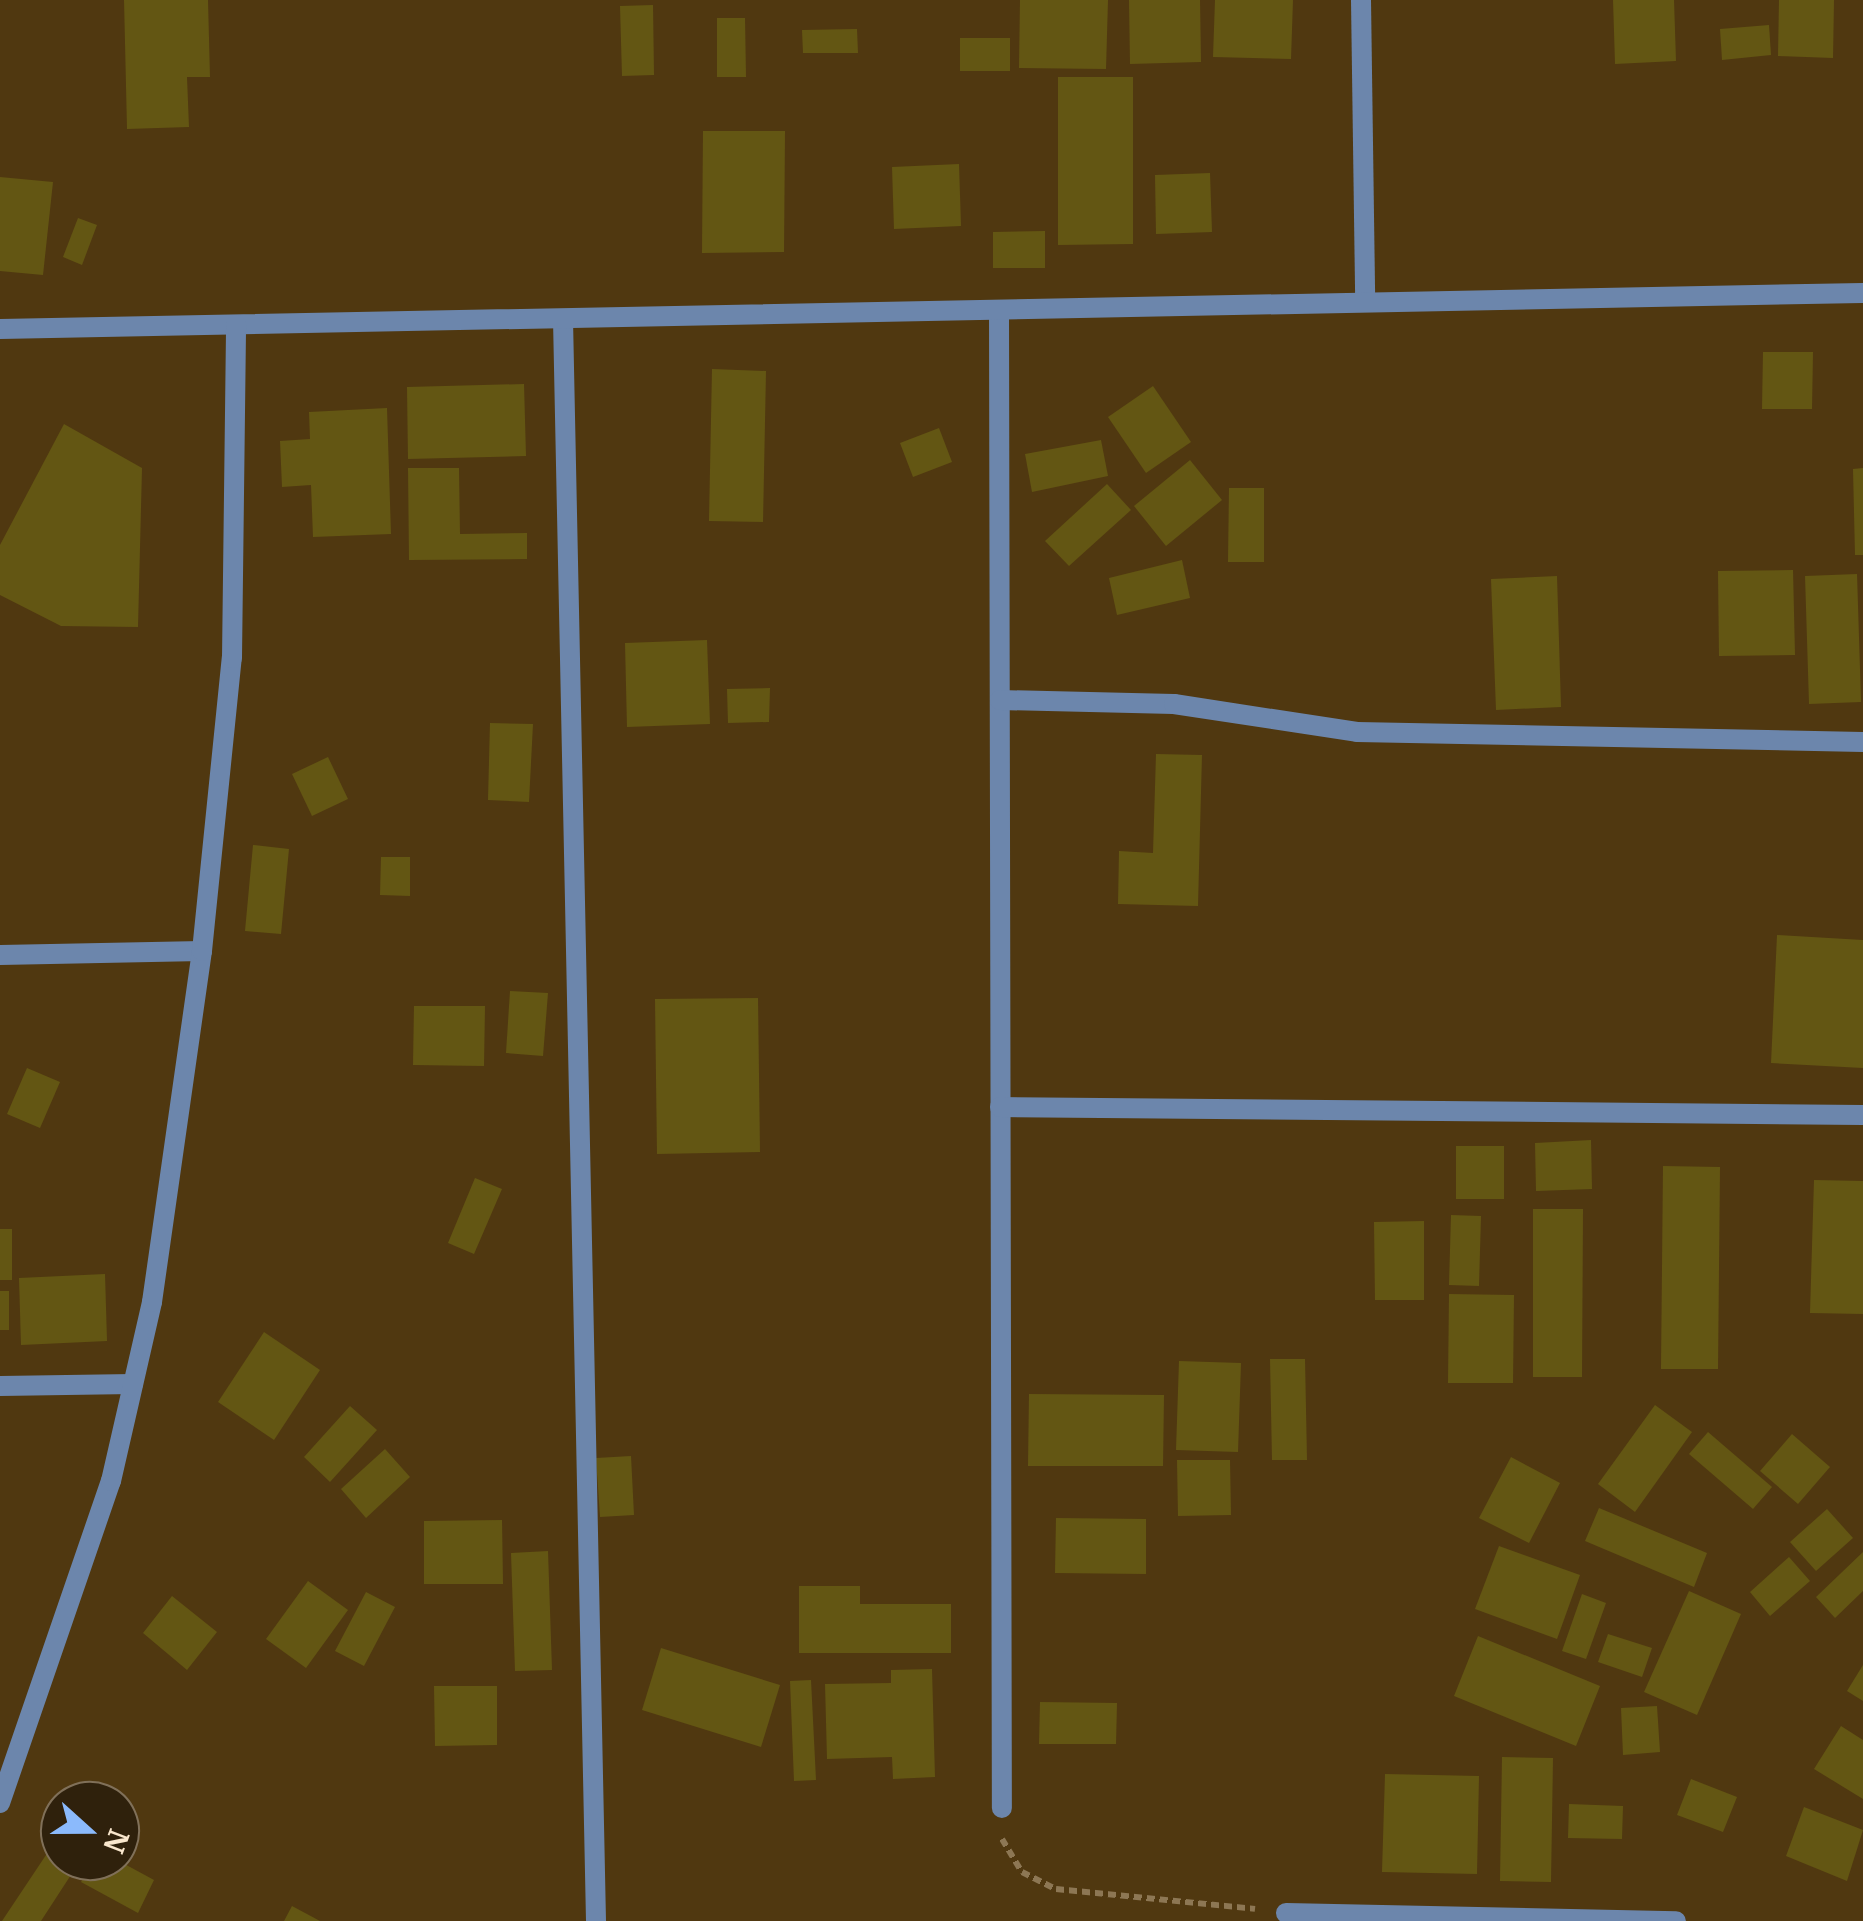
<!DOCTYPE html>
<style>
body{margin:0}
#map{position:relative;width:1863px;height:1921px;overflow:hidden;background:#503810;font-family:Merriweather,serif}
div>[style]{position:absolute}
.building>*{inset:0;background:#635613}
.path>*{height:6px;margin-top:-3px;transform-origin:0;background:repeating-linear-gradient(90deg,#8d7754 0 8px,transparent 0 13px)}
.minor>*{height:20px;margin:-10px;padding:0 10px;transform-origin:10px;border-radius:10px;background:#6c86ac}
span{translate:-50% -50%;white-space:nowrap;text-align:center;line-height:1.15;-webkit-text-stroke:9px #2f210c;paint-order:stroke}
.north{position:absolute;left:40px;top:1781px;width:100px;height:100px;box-sizing:border-box;background:#2f210c;border:2px solid #807059;border-radius:50%;rotate:111deg;font-size:28px;font-weight:700;line-height:40px;text-align:center;color:#f9e7cd}
.north::after{content:'';display:block;margin:auto;width:35px;height:45px;background:#8bbafc;clip-path:polygon(50% 0,100% 100%,50% 72%,0 100%)}
</style>
<div id="map">
<div class="building">
<i style="clip-path:polygon(124px 0,208px 0,210px 77px,187px 77px,189px 127px,127px 129px)"></i>
<i style="clip-path:polygon(1020px 0,1108px 0,1106px 69px,1019px 68px)"></i>
<i style="clip-path:polygon(1129px 0,1200px 0,1201px 62px,1130px 64px)"></i>
<i style="clip-path:polygon(1215px 0,1293px 0,1291px 59px,1213px 57px)"></i>
<i style="clip-path:polygon(1613px 0,1674px 0,1676px 61px,1615px 64px)"></i>
<i style="clip-path:polygon(1779px 0,1834px 0,1833px 58px,1778px 56px)"></i>
<i style="clip-path:polygon(653px 5px,654px 75px,622px 76px,620px 6px)"></i>
<i style="clip-path:polygon(717px 18px,745px 18px,746px 77px,717px 77px)"></i>
<i style="clip-path:polygon(1769px 25px,1771px 55px,1722px 60px,1720px 29px)"></i>
<i style="clip-path:polygon(857px 29px,858px 53px,803px 53px,802px 30px)"></i>
<i style="clip-path:polygon(960px 38px,1010px 38px,1010px 71px,960px 71px)"></i>
<i style="clip-path:polygon(1058px 77px,1133px 77px,1133px 244px,1058px 245px)"></i>
<i style="clip-path:polygon(703px 131px,785px 131px,784px 252px,702px 253px)"></i>
<i style="clip-path:polygon(959px 164px,961px 226px,894px 229px,892px 167px)"></i>
<i style="clip-path:polygon(1210px 173px,1212px 232px,1156px 234px,1155px 175px)"></i>
<i style="clip-path:polygon(0 177px,53px 182px,43px 275px,0 271px)"></i>
<i style="clip-path:polygon(78px 218px,97px 225px,82px 265px,63px 257px)"></i>
<i style="clip-path:polygon(1045px 231px,1045px 268px,993px 268px,993px 232px)"></i>
<i style="clip-path:polygon(1763px 352px,1813px 352px,1812px 409px,1762px 409px)"></i>
<i style="clip-path:polygon(712px 369px,766px 371px,763px 522px,709px 521px)"></i>
<i style="clip-path:polygon(524px 384px,526px 456px,408px 459px,407px 387px)"></i>
<i style="clip-path:polygon(1153px 386px,1191px 442px,1146px 473px,1108px 417px)"></i>
<i style="clip-path:polygon(387px 408px,391px 534px,313px 537px,311px 485px,282px 487px,280px 441px,310px 439px,309px 412px)"></i>
<i style="clip-path:polygon(64px 424px,142px 468px,138px 627px,61px 626px,0 595px,0 545px)"></i>
<i style="clip-path:polygon(939px 428px,952px 462px,913px 477px,900px 443px)"></i>
<i style="clip-path:polygon(1101px 440px,1108px 476px,1032px 492px,1025px 454px)"></i>
<i style="clip-path:polygon(1190px 460px,1222px 500px,1166px 546px,1134px 506px)"></i>
<i style="clip-path:polygon(408px 468px,459px 468px,460px 534px,527px 533px,527px 559px,409px 560px)"></i>
<i style="clip-path:polygon(1863px 468px,1863px 555px,1855px 555px,1853px 469px)"></i>
<i style="clip-path:polygon(1107px 484px,1131px 510px,1069px 566px,1045px 541px)"></i>
<i style="clip-path:polygon(1229px 488px,1264px 488px,1264px 562px,1228px 562px)"></i>
<i style="clip-path:polygon(1182px 560px,1190px 598px,1117px 615px,1109px 578px)"></i>
<i style="clip-path:polygon(1793px 570px,1795px 655px,1719px 656px,1718px 571px)"></i>
<i style="clip-path:polygon(1857px 574px,1861px 702px,1809px 704px,1805px 576px)"></i>
<i style="clip-path:polygon(1557px 576px,1561px 707px,1496px 710px,1491px 579px)"></i>
<i style="clip-path:polygon(707px 640px,710px 724px,627px 727px,625px 643px)"></i>
<i style="clip-path:polygon(770px 688px,769px 722px,728px 723px,727px 689px)"></i>
<i style="clip-path:polygon(490px 723px,533px 724px,529px 802px,488px 800px)"></i>
<i style="clip-path:polygon(1156px 754px,1202px 755px,1198px 906px,1118px 904px,1119px 851px,1153px 853px)"></i>
<i style="clip-path:polygon(328px 757px,348px 799px,312px 816px,292px 774px)"></i>
<i style="clip-path:polygon(253px 845px,289px 849px,281px 934px,245px 931px)"></i>
<i style="clip-path:polygon(381px 857px,410px 857px,410px 896px,380px 895px)"></i>
<i style="clip-path:polygon(1777px 935px,1863px 940px,1863px 1068px,1771px 1063px)"></i>
<i style="clip-path:polygon(510px 991px,548px 993px,543px 1056px,506px 1053px)"></i>
<i style="clip-path:polygon(758px 998px,760px 1152px,657px 1154px,655px 999px)"></i>
<i style="clip-path:polygon(414px 1006px,485px 1006px,484px 1066px,413px 1065px)"></i>
<i style="clip-path:polygon(27px 1068px,60px 1082px,40px 1128px,7px 1114px)"></i>
<i style="clip-path:polygon(1591px 1140px,1592px 1189px,1536px 1191px,1535px 1143px)"></i>
<i style="clip-path:polygon(1456px 1146px,1504px 1146px,1504px 1199px,1456px 1199px)"></i>
<i style="clip-path:polygon(1663px 1166px,1720px 1167px,1718px 1369px,1661px 1369px)"></i>
<i style="clip-path:polygon(475px 1178px,502px 1189px,474px 1254px,448px 1243px)"></i>
<i style="clip-path:polygon(1814px 1180px,1863px 1181px,1863px 1314px,1810px 1313px)"></i>
<i style="clip-path:polygon(1533px 1209px,1583px 1209px,1582px 1377px,1533px 1377px)"></i>
<i style="clip-path:polygon(1451px 1215px,1481px 1216px,1479px 1286px,1449px 1285px)"></i>
<i style="clip-path:polygon(1424px 1221px,1424px 1300px,1375px 1300px,1374px 1222px)"></i>
<i style="clip-path:polygon(0 1229px,12px 1229px,12px 1280px,0 1280px)"></i>
<i style="clip-path:polygon(105px 1274px,107px 1341px,21px 1345px,19px 1278px)"></i>
<i style="clip-path:polygon(0 1291px,9px 1291px,9px 1330px,0 1330px)"></i>
<i style="clip-path:polygon(1449px 1294px,1514px 1295px,1513px 1383px,1448px 1383px)"></i>
<i style="clip-path:polygon(264px 1332px,320px 1370px,274px 1440px,218px 1402px)"></i>
<i style="clip-path:polygon(1270px 1359px,1305px 1359px,1307px 1460px,1272px 1460px)"></i>
<i style="clip-path:polygon(1179px 1361px,1241px 1363px,1238px 1452px,1176px 1450px)"></i>
<i style="clip-path:polygon(1029px 1394px,1164px 1395px,1163px 1466px,1028px 1466px)"></i>
<i style="clip-path:polygon(1655px 1405px,1692px 1432px,1635px 1512px,1598px 1484px)"></i>
<i style="clip-path:polygon(350px 1406px,377px 1430px,330px 1482px,304px 1457px)"></i>
<i style="clip-path:polygon(1708px 1432px,1772px 1487px,1753px 1509px,1689px 1454px)"></i>
<i style="clip-path:polygon(1792px 1434px,1830px 1467px,1798px 1504px,1760px 1471px)"></i>
<i style="clip-path:polygon(385px 1449px,410px 1477px,366px 1518px,341px 1489px)"></i>
<i style="clip-path:polygon(631px 1456px,634px 1515px,600px 1517px,596px 1458px)"></i>
<i style="clip-path:polygon(1511px 1457px,1560px 1483px,1529px 1543px,1479px 1518px)"></i>
<i style="clip-path:polygon(1177px 1460px,1230px 1460px,1231px 1515px,1178px 1516px)"></i>
<i style="clip-path:polygon(1599px 1508px,1707px 1553px,1694px 1587px,1585px 1541px)"></i>
<i style="clip-path:polygon(1827px 1509px,1853px 1538px,1816px 1571px,1790px 1542px)"></i>
<i style="clip-path:polygon(1056px 1518px,1146px 1519px,1146px 1574px,1055px 1573px)"></i>
<i style="clip-path:polygon(502px 1520px,503px 1584px,424px 1584px,424px 1521px)"></i>
<i style="clip-path:polygon(1499px 1546px,1580px 1575px,1557px 1639px,1475px 1609px)"></i>
<i style="clip-path:polygon(548px 1551px,552px 1670px,515px 1671px,511px 1553px)"></i>
<i style="clip-path:polygon(1863px 1552px,1863px 1591px,1835px 1618px,1816px 1597px)"></i>
<i style="clip-path:polygon(1789px 1557px,1810px 1581px,1770px 1616px,1750px 1592px)"></i>
<i style="clip-path:polygon(308px 1581px,348px 1610px,306px 1668px,266px 1639px)"></i>
<i style="clip-path:polygon(799px 1586px,860px 1586px,860px 1604px,951px 1604px,951px 1653px,799px 1653px)"></i>
<i style="clip-path:polygon(1689px 1591px,1741px 1614px,1697px 1715px,1644px 1692px)"></i>
<i style="clip-path:polygon(366px 1592px,395px 1607px,364px 1666px,335px 1651px)"></i>
<i style="clip-path:polygon(1582px 1594px,1606px 1603px,1586px 1659px,1562px 1651px)"></i>
<i style="clip-path:polygon(172px 1596px,217px 1632px,187px 1670px,143px 1633px)"></i>
<i style="clip-path:polygon(1608px 1634px,1652px 1648px,1642px 1677px,1598px 1662px)"></i>
<i style="clip-path:polygon(1478px 1636px,1600px 1686px,1576px 1746px,1454px 1696px)"></i>
<i style="clip-path:polygon(661px 1648px,780px 1685px,761px 1747px,642px 1710px)"></i>
<i style="clip-path:polygon(1863px 1665px,1863px 1701px,1847px 1691px)"></i>
<i style="clip-path:polygon(932px 1669px,935px 1777px,893px 1779px,892px 1757px,827px 1759px,825px 1684px,891px 1683px,891px 1670px)"></i>
<i style="clip-path:polygon(811px 1680px,816px 1780px,794px 1781px,790px 1681px)"></i>
<i style="clip-path:polygon(434px 1686px,497px 1686px,497px 1745px,435px 1746px)"></i>
<i style="clip-path:polygon(1040px 1702px,1117px 1703px,1116px 1744px,1039px 1744px)"></i>
<i style="clip-path:polygon(1657px 1706px,1660px 1752px,1623px 1755px,1621px 1708px)"></i>
<i style="clip-path:polygon(1841px 1726px,1863px 1740px,1863px 1799px,1814px 1769px)"></i>
<i style="clip-path:polygon(1502px 1757px,1553px 1758px,1551px 1882px,1500px 1881px)"></i>
<i style="clip-path:polygon(1385px 1774px,1479px 1776px,1477px 1874px,1382px 1872px)"></i>
<i style="clip-path:polygon(1691px 1779px,1737px 1797px,1723px 1832px,1677px 1815px)"></i>
<i style="clip-path:polygon(1569px 1804px,1623px 1806px,1622px 1839px,1568px 1838px)"></i>
<i style="clip-path:polygon(1804px 1807px,1863px 1830px,1847px 1881px,1786px 1856px)"></i>
<i style="clip-path:polygon(60px 1834px,60px 1861px,80px 1861px,41px 1921px,2px 1921px)"></i>
<i style="clip-path:polygon(93px 1861px,119px 1861px,154px 1880px,138px 1913px,81px 1882px)"></i>
<i style="clip-path:polygon(292px 1906px,320px 1921px,284px 1921px)"></i>
</div>
<div class="path">
<i style="left:1002px;top:1839px;width:39px;rotate:59deg"></i>
<i style="left:1022px;top:1872px;width:38px;rotate:27deg"></i>
<i style="left:1056px;top:1889px;width:200px;rotate:5.7deg"></i>
</div>
<div class="minor">
<i style="left:1361px;top:0;width:300px;rotate:89.2deg"></i>
<i style="left:999px;top:310px;width:1498px;rotate:89.89deg"></i>
<i style="left:563px;top:319px;width:1602px;rotate:88.82deg"></i>
<i style="left:0;top:329px;width:1863px;rotate:-1.11deg"></i>
<i style="left:1000px;top:700px;width:174px;rotate:1.3deg"></i>
<i style="left:1174px;top:704px;width:185px;rotate:8.7deg"></i>
<i style="left:1357px;top:732px;width:506px;rotate:1.13deg"></i>
<i style="left:0;top:955px;width:202px;rotate:-1.1deg"></i>
<i style="left:1000px;top:1107px;width:863px;rotate:0.53deg"></i>
<i style="left:0;top:1386px;width:133px;rotate:-0.9deg"></i>
<i style="left:0;top:1803px;width:341px;rotate:-71deg"></i>
<i style="left:111px;top:1481px;width:184px;rotate:-77.1deg"></i>
<i style="left:152px;top:1302px;width:355px;rotate:-81.9deg"></i>
<i style="left:202px;top:951px;width:295px;rotate:-84.2deg"></i>
<i style="left:232px;top:658px;width:333px;rotate:-89.3deg"></i>
<i style="left:1286px;top:1913px;width:390px;rotate:1.2deg"></i>
</div>
<div class="north">N</div>
</div>
